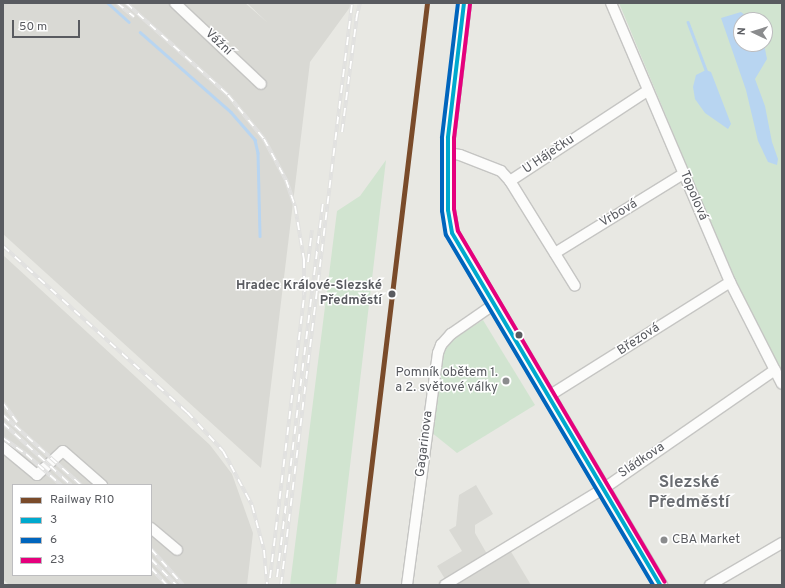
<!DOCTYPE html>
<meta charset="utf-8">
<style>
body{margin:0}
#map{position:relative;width:785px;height:588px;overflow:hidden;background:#e8e8e3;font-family:Overpass,sans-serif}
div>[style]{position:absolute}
.industrial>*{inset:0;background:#d9d9d4}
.green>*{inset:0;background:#d1e4d0}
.water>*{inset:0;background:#b8d5f1}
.stream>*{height:2.5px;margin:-1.25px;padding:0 1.25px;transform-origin:1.25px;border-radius:1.25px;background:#b8d5f1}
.roads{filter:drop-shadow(1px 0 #c5c5c3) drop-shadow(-1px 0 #c5c5c3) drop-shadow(0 1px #c5c5c3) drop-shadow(0 -1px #c5c5c3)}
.minor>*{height:10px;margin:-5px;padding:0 5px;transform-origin:5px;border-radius:5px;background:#fcfcfb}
.tertiary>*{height:13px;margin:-6.5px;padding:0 6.5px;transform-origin:6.5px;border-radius:6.5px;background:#fcfcfb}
.rail>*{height:4px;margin-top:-2px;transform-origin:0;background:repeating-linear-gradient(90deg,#fff 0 8px,#e1e1e0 0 16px);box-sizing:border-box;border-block:1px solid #e1e1e0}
.bus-1>*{height:4px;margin:-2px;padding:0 2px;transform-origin:2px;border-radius:2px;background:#00a9ce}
.bus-2>*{height:4px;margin:-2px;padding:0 2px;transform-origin:2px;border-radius:2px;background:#0065bd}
.bus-3>*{height:4px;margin:-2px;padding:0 2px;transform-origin:2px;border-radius:2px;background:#e5007d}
.rail-1>*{height:5px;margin:-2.5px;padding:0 2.5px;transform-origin:2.5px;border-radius:2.5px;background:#7a4b2a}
.dots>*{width:11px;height:11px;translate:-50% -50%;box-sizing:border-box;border:2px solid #fff;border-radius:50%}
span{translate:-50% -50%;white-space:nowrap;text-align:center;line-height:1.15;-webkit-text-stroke:3px #fff;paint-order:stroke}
.street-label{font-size:13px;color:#595b60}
.stop-label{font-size:13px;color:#595b60;font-weight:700}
.right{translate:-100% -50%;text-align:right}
.poi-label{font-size:13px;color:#595b60}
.left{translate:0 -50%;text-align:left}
.district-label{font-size:17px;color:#6a6d72;font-weight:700}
.frame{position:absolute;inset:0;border:4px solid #595b60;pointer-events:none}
.legend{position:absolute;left:12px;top:484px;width:140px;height:92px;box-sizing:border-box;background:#fff;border:1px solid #bdbdbf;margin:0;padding:5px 7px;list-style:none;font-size:12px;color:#595b60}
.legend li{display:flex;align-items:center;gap:8px;height:20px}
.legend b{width:20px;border:1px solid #bdbdbf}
.north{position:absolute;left:733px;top:12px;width:40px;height:40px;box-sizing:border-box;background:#fff;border:1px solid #bdbdbf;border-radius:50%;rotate:274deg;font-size:11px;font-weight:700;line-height:16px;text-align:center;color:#595b60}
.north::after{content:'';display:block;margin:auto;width:14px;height:18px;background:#8b8c8e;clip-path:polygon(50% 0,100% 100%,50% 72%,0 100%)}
.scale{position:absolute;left:12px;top:20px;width:68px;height:18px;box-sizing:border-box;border:2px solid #595b60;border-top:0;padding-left:5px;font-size:12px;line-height:14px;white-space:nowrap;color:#595b60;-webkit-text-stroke:3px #fff;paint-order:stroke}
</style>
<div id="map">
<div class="industrial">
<i style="clip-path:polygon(3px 3px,245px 3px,268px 23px,247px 3px,353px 3px,310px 62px,261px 468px,3px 234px)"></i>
<i style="clip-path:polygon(evenodd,3px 255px,210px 445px,232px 474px,253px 533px,247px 585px,9px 585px,3px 579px,3px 255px,13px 485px,151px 485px,151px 575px,13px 575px,13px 485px)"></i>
<i style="clip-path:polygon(476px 485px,493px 514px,475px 525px,475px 533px,487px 554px,445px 579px,437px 566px,462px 551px,449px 530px,456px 526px,459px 495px)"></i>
<i style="clip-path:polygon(510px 550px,531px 585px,450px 585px)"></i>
</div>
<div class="green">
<i style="clip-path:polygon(evenodd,619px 3px,782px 3px,782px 373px,731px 272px,619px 3px,741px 20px,765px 20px,765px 44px,741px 44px,741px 20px)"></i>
<i style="clip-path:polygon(386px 160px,336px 585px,290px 585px,337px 211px,360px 196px)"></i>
<i style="clip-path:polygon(483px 320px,535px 405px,457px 453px,431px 432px,443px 352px,446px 345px,456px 337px)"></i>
</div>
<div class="water">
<i style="clip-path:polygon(741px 12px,751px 20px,741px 20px,741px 44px,764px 44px,767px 59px,755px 79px,765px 106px,772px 142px,778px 159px,777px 165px,768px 162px,758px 141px,746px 90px,721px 18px)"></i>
<i style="clip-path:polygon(706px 70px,711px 72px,731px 124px,728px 129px,705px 113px,695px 99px,693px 87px,696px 75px)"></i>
</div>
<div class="stream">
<i style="left:108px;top:3px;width:28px;rotate:42deg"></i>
<i style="left:688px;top:22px;width:51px;rotate:69.4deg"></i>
<i style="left:140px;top:32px;width:121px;rotate:41.3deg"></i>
<i style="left:231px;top:112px;width:37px;rotate:49deg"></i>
<i style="left:255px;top:140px;width:13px;rotate:77deg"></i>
<i style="left:258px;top:153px;width:83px;rotate:88.6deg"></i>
</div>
<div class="roads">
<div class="minor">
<i style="left:175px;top:3px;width:118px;rotate:43.3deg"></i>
<i style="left:611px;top:3px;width:303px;rotate:66.9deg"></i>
<i style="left:730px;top:282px;width:114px;rotate:63deg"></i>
<i style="left:448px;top:153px;width:12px;rotate:9deg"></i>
<i style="left:460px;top:155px;width:44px;rotate:21.3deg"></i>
<i style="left:501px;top:171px;width:13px;rotate:48deg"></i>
<i style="left:510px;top:181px;width:123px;rotate:58.2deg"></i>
<i style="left:510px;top:181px;width:164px;rotate:-33.3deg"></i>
<i style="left:555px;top:253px;width:150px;rotate:-31.7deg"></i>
<i style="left:547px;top:397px;width:216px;rotate:-32.1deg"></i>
<i style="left:3px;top:447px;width:44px;rotate:39.5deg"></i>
<i style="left:37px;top:475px;width:35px;rotate:-43deg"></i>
<i style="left:63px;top:451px;width:52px;rotate:41.1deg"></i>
<i style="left:151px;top:528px;width:34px;rotate:40deg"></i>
<i style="left:407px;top:585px;width:234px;rotate:-82.4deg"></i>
<i style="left:438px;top:353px;width:9px;rotate:-69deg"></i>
<i style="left:441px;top:345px;width:15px;rotate:-48deg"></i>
<i style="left:451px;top:334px;width:51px;rotate:-34.6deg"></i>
<i style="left:445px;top:585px;width:185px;rotate:-31.3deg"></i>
<i style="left:603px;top:489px;width:209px;rotate:-34.7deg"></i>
<i style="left:710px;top:585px;width:83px;rotate:-30.3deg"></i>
</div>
<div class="tertiary">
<i style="left:464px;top:3px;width:136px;rotate:96.8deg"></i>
<i style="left:448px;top:138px;width:72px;rotate:90deg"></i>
<i style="left:448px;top:210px;width:23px;rotate:80deg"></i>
<i style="left:452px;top:233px;width:409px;rotate:59.4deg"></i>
</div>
</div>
<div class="rail">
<i style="left:117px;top:3px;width:22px;rotate:39deg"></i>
<i style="left:126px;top:3px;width:137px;rotate:42deg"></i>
<i style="left:228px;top:95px;width:57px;rotate:50.7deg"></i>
<i style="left:264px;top:139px;width:47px;rotate:61.8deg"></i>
<i style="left:286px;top:180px;width:28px;rotate:71deg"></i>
<i style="left:295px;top:206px;width:55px;rotate:80.5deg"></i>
<i style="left:304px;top:260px;width:35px;rotate:90deg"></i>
<i style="left:356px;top:19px;width:16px;rotate:-76deg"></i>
<i style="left:342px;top:132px;width:118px;rotate:-82.7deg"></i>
<i style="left:3px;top:246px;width:248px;rotate:42.1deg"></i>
<i style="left:187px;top:412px;width:53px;rotate:47.3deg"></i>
<i style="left:223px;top:451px;width:61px;rotate:61.8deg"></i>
<i style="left:252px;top:505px;width:47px;rotate:75.1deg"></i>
<i style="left:264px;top:550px;width:35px;rotate:85deg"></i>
<i style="left:308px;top:262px;width:32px;rotate:-83deg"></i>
<i style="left:3px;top:403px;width:24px;rotate:54deg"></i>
<i style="left:3px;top:415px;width:105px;rotate:41.9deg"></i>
<i style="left:3px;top:423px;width:92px;rotate:42.4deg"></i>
<i style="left:3px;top:438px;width:28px;rotate:35deg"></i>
<i style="left:26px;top:454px;width:47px;rotate:41.5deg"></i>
<i style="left:151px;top:549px;width:48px;rotate:48.4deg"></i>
<i style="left:151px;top:559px;width:36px;rotate:46deg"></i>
<i style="left:151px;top:568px;width:23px;rotate:47deg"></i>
<i style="left:277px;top:577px;width:376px;rotate:-83deg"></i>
<i style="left:270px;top:578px;width:290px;rotate:-83.1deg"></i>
<i style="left:281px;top:585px;width:586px;rotate:-83.04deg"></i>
</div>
<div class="bus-1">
<i style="left:464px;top:3px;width:136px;rotate:96.8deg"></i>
<i style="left:448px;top:138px;width:72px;rotate:90deg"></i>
<i style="left:448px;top:210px;width:23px;rotate:80deg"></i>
<i style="left:452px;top:233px;width:409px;rotate:59.4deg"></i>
</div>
<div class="bus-2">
<i style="left:458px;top:3px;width:136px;rotate:96.8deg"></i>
<i style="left:442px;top:138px;width:73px;rotate:90deg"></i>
<i style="left:442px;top:211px;width:24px;rotate:81deg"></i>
<i style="left:446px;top:235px;width:407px;rotate:59.4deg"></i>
</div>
<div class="bus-3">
<i style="left:470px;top:4px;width:135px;rotate:96.8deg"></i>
<i style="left:454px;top:138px;width:71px;rotate:90deg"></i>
<i style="left:454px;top:209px;width:22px;rotate:80deg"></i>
<i style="left:458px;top:231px;width:407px;rotate:59.5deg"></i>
</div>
<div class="rail-1">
<i style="left:357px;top:585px;width:586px;rotate:-83.14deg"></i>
</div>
<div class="dots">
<i style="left:392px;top:294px;background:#595b60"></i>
<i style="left:519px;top:335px;background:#595b60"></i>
<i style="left:506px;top:381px;background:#8b8c8e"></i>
<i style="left:664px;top:540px;background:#8b8c8e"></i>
</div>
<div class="street-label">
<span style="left:218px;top:43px;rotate:43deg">Vážní</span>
<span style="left:549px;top:155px;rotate:-34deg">U Háječku</span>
<span style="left:693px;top:196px;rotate:67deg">Topolová</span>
<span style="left:619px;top:214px;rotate:-31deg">Vrbová</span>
<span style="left:639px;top:340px;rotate:-33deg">Březová</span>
<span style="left:425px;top:444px;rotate:-83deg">Gagarinova</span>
<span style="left:642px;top:461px;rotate:-34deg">Sládkova</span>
</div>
<div class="stop-label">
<span class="right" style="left:382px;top:294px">Hradec Králové-Slezské<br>Předměstí</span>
</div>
<div class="poi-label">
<span class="right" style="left:498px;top:381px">Pomník obětem 1.<br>a 2. světové války</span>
<span class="left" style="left:672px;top:540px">CBA Market</span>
</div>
<div class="district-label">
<span style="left:689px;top:494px">Slezské<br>Předměstí</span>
</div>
<div class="frame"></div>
<ul class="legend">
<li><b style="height:5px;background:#7a4b2a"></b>Railway R10</li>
<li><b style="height:5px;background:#00a9ce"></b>3</li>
<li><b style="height:5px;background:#0065bd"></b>6</li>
<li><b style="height:5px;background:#e5007d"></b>23</li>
</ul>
<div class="north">N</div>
<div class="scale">50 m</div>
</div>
